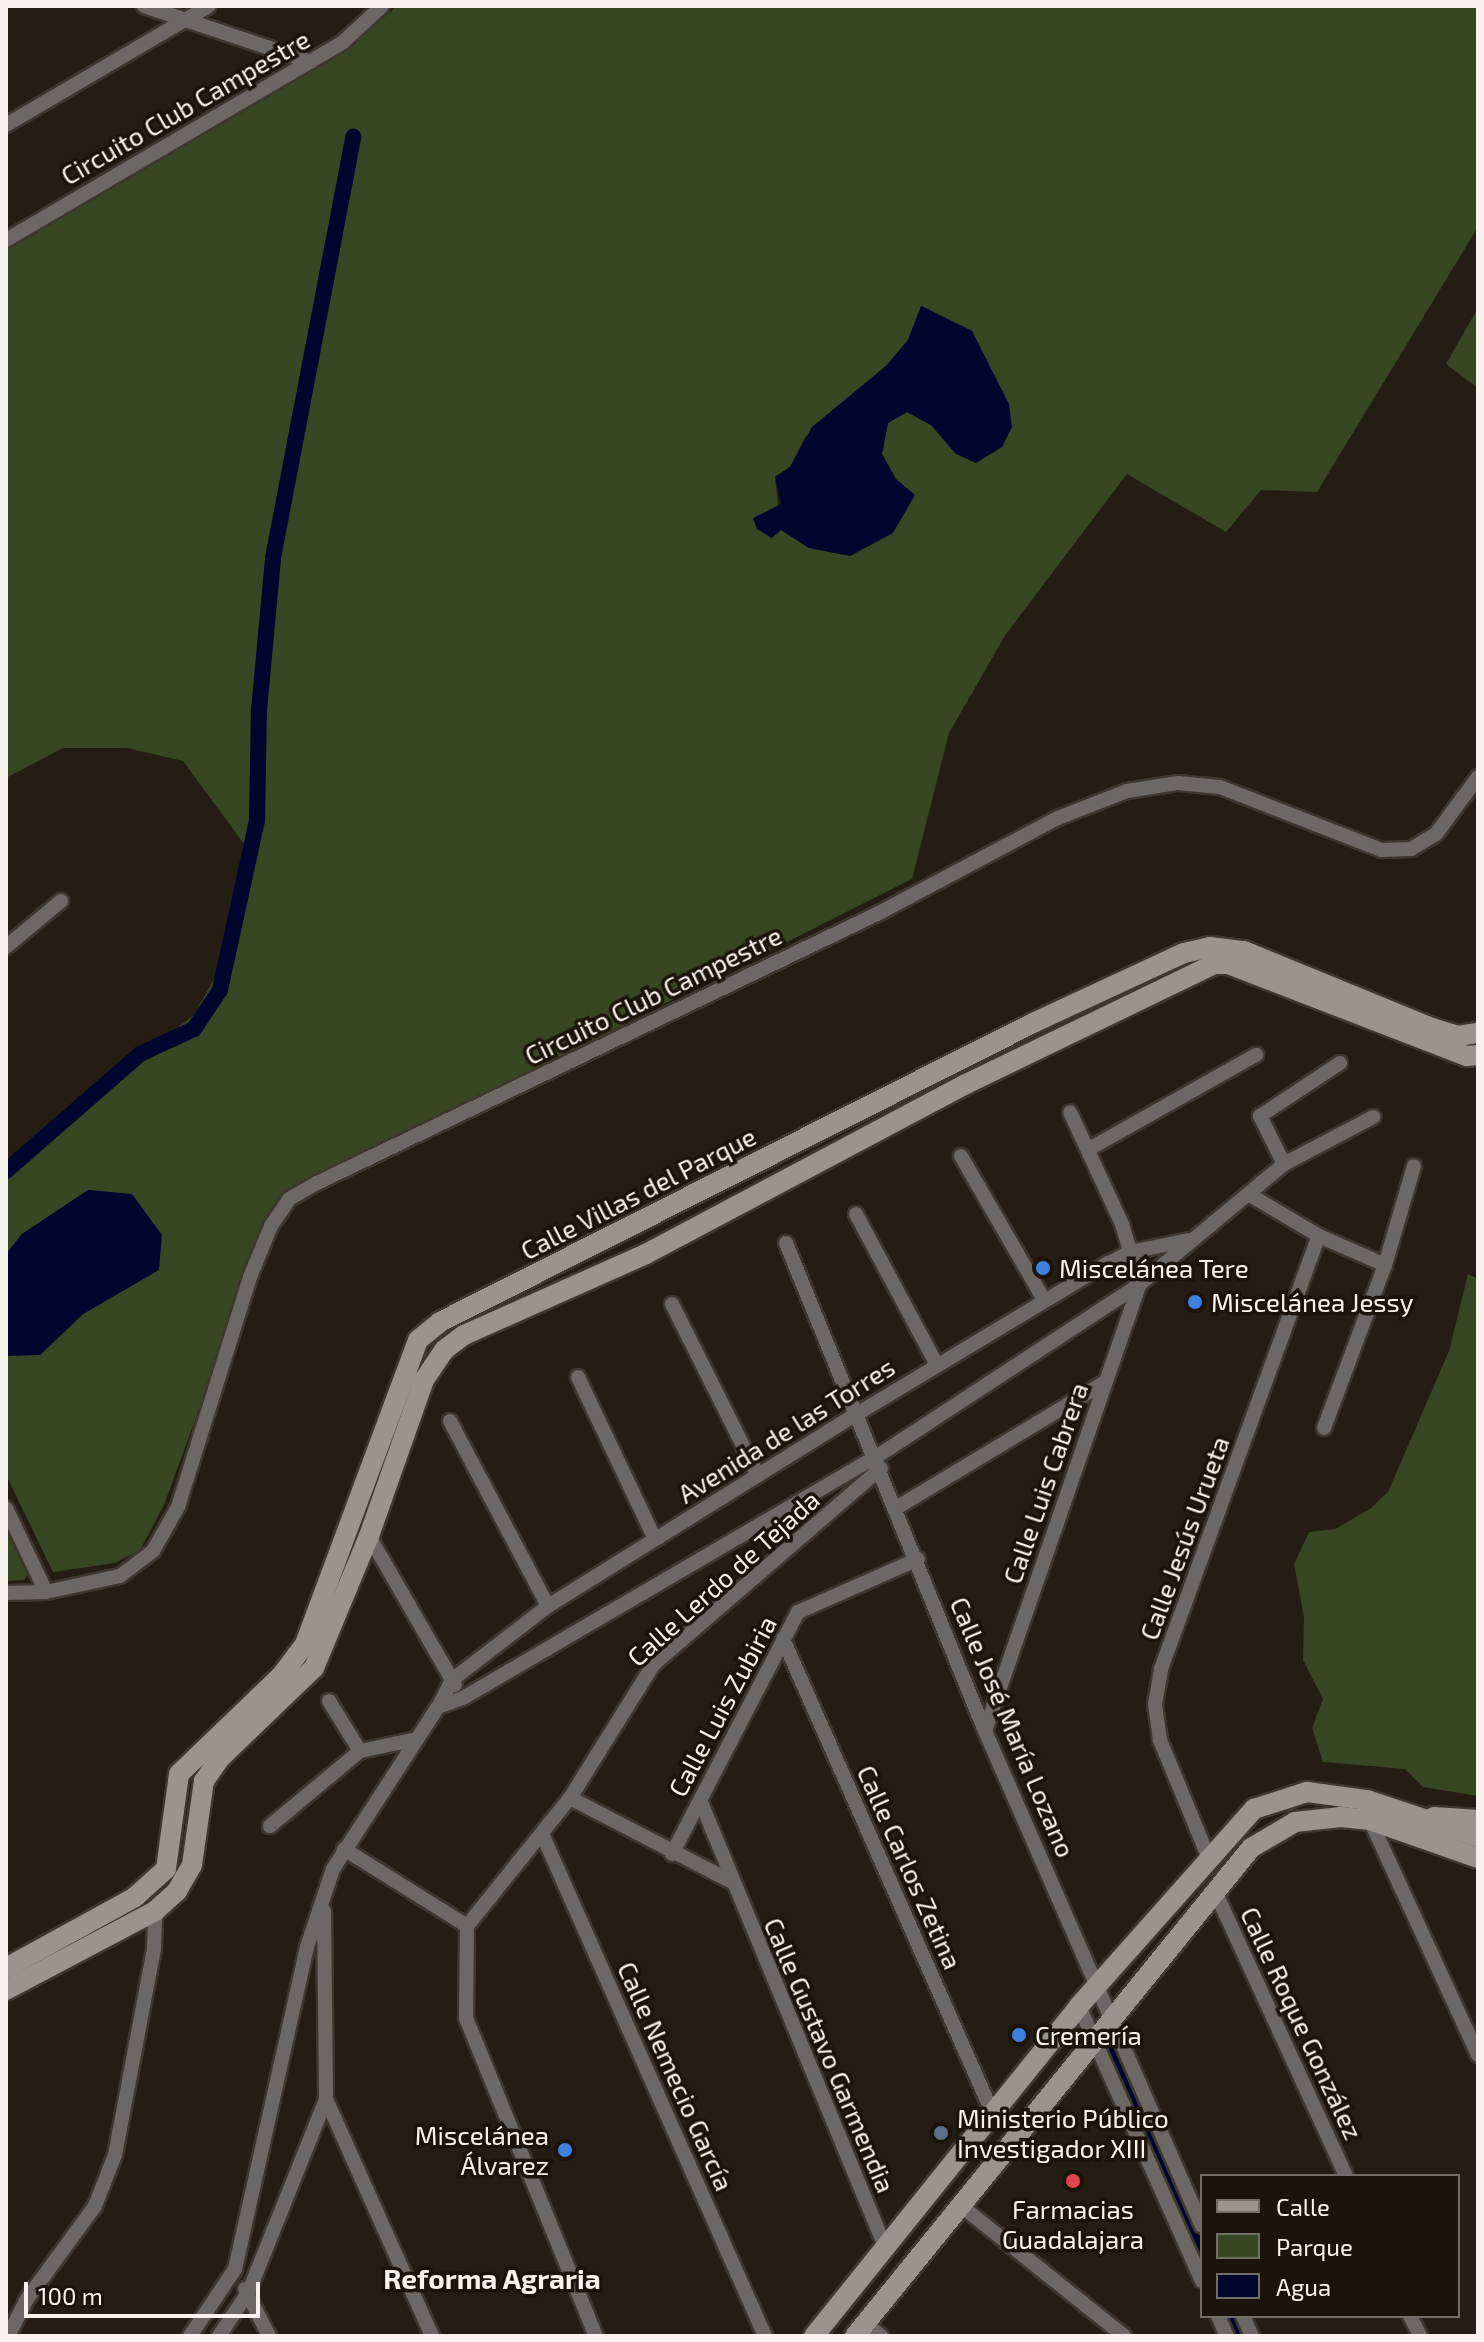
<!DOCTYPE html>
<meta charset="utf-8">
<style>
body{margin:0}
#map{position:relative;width:1484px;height:2342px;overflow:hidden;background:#241d14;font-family:"Exo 2",sans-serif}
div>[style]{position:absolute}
.green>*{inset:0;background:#374623}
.water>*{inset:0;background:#00062e}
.canal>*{height:16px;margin:-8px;padding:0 8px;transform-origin:8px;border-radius:8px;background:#00062e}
.roads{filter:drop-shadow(2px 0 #3d372e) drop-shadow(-2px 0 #3d372e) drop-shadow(0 2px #3d372e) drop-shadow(0 -2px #3d372e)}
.street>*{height:14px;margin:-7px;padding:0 7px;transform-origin:7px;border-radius:7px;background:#6c6964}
.secondary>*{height:20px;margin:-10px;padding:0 10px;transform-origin:10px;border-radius:10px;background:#99948c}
.dots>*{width:22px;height:22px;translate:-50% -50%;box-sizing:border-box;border:4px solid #1b140b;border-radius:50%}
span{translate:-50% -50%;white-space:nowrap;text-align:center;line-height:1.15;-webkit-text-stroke:7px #1b140b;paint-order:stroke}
.street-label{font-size:26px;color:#f8f4ed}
.poi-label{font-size:26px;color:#f8f4ed}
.left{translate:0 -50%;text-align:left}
.right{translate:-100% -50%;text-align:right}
.neighbourhood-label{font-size:28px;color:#f8f4ed;font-weight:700}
.frame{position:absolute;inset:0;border:8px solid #f8f4ed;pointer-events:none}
.legend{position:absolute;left:1200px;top:2174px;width:260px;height:144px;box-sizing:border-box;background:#1b140b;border:2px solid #736e65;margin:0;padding:10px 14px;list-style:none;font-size:24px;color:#f8f4ed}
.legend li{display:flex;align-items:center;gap:16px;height:40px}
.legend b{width:40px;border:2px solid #736e65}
.scale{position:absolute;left:24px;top:2282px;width:236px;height:36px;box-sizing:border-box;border:4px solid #f8f4ed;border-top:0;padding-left:10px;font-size:24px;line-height:28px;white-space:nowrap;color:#f8f4ed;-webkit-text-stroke:6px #1b140b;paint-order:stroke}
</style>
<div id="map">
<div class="green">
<i style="clip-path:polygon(evenodd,397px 6px,1478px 6px,1478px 227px,1317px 492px,1261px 490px,1226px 532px,1127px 474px,1006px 634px,949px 733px,912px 879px,297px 1189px,268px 1221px,164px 1505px,140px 1550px,115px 1563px,53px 1572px,6px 1475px,6px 1353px,40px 1355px,83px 1314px,158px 1270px,132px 1195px,89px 1190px,22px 1234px,6px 1254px,6px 1168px,45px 1128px,194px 1015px,225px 959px,244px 844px,183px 761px,127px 748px,63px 748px,6px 778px,6px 247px,229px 120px,365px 34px,397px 6px,922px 306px,972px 331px,983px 358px,956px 454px,931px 425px,907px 412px,888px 423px,882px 454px,896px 479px,809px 548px,781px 530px,775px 477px,790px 467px,805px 437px,887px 365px,908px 340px,922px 306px)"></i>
<i style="clip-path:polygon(1478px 308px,1478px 388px,1446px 364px)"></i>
<i style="clip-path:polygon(1468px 1274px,1478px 1279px,1478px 1796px,1423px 1787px,1405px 1769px,1323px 1762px,1312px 1728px,1323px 1699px,1303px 1660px,1304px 1617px,1294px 1564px,1309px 1532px,1335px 1529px,1370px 1509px,1388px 1492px,1449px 1351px)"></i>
<i style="clip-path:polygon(6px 1526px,31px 1571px,24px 1580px,6px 1581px)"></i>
</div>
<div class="water">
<i style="clip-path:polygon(921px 306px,972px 331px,1009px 404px,1012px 427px,1002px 447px,976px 463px,956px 454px,931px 425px,907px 412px,888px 423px,882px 454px,896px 479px,915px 495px,893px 533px,850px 556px,809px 548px,781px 530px,772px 538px,757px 529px,753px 518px,781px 504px,775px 477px,790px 467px,812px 427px,887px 365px,908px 340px)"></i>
<i style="clip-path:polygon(88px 1190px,132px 1194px,162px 1235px,159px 1270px,83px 1314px,40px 1355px,7px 1356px,6px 1254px,22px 1234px)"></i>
</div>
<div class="canal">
<i style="left:6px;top:1171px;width:178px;rotate:-41.1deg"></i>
<i style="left:140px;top:1054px;width:60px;rotate:-24.8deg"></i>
<i style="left:194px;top:1029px;width:47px;rotate:-56.3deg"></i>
<i style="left:220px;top:990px;width:173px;rotate:-77.7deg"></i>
<i style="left:257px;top:821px;width:111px;rotate:-89deg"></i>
<i style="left:259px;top:710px;width:153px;rotate:-84.7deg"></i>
<i style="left:273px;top:558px;width:429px;rotate:-79.2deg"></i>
<i style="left:1108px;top:2047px;width:226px;rotate:65.4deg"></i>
<i style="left:1231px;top:2316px;width:22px;rotate:66deg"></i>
</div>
<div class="roads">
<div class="street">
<i style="left:144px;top:6px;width:176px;rotate:18.5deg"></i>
<i style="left:6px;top:125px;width:235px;rotate:-30.4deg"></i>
<i style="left:6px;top:240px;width:391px;rotate:-30.4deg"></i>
<i style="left:343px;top:42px;width:53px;rotate:-42.7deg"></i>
<i style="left:6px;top:947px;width:72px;rotate:-39.9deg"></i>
<i style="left:1089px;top:1149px;width:192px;rotate:-29.4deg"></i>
<i style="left:961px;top:1156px;width:166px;rotate:60deg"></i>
<i style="left:1284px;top:1164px;width:54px;rotate:-116.6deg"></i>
<i style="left:1260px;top:1116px;width:96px;rotate:-33.5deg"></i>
<i style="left:1250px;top:1195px;width:80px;rotate:30.7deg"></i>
<i style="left:1319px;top:1236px;width:72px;rotate:23.7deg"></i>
<i style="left:856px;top:1214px;width:171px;rotate:61.8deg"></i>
<i style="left:1189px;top:1240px;width:59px;rotate:168.3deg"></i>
<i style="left:1131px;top:1252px;width:25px;rotate:154deg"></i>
<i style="left:1108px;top:1263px;width:292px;rotate:149deg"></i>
<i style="left:858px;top:1413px;width:365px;rotate:148.1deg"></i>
<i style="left:548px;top:1606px;width:121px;rotate:142.4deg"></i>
<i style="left:452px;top:1680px;width:30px;rotate:117deg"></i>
<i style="left:438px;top:1707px;width:27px;rotate:-20deg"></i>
<i style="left:463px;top:1698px;width:478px;rotate:-30.3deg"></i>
<i style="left:876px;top:1457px;width:316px;rotate:-33.2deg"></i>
<i style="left:1140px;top:1284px;width:187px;rotate:-39.8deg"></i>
<i style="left:1284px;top:1164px;width:101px;rotate:-27.8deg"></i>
<i style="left:786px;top:1243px;width:527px;rotate:67.82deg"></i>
<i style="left:985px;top:1731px;width:540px;rotate:66.33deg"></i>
<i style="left:672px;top:1304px;width:192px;rotate:63.4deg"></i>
<i style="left:578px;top:1377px;width:179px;rotate:64.6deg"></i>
<i style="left:450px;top:1421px;width:209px;rotate:62.1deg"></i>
<i style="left:1324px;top:1428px;width:174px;rotate:-69.5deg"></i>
<i style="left:1385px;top:1265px;width:103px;rotate:-73.7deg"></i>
<i style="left:898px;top:1507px;width:242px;rotate:-31.1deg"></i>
<i style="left:6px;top:1508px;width:93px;rotate:64.5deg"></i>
<i style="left:369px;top:1536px;width:172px;rotate:60deg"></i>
<i style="left:6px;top:1593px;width:40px;rotate:-1.4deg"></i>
<i style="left:46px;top:1592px;width:76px;rotate:-12.2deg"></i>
<i style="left:120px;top:1576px;width:41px;rotate:-37.1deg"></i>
<i style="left:153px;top:1551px;width:51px;rotate:-60.4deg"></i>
<i style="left:178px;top:1507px;width:241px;rotate:-72.6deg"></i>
<i style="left:250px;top:1277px;width:55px;rotate:-67.6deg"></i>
<i style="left:271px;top:1226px;width:32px;rotate:-56deg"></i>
<i style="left:289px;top:1199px;width:32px;rotate:-30deg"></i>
<i style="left:317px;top:1183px;width:623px;rotate:-25.66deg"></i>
<i style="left:879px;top:913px;width:203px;rotate:-28deg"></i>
<i style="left:1058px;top:818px;width:74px;rotate:-21.4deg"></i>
<i style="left:1127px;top:791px;width:52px;rotate:-8.9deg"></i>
<i style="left:1178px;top:783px;width:42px;rotate:5.4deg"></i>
<i style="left:1220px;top:787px;width:174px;rotate:21.3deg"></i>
<i style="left:1382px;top:850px;width:29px;rotate:-2deg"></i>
<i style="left:1411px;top:849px;width:29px;rotate:-31deg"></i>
<i style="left:1436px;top:834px;width:71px;rotate:-53.6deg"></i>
<i style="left:783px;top:1639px;width:519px;rotate:66.15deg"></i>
<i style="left:329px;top:1701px;width:59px;rotate:58.2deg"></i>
<i style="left:985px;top:1731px;width:473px;rotate:-70.9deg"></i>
<i style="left:1140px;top:1284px;width:63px;rotate:-106.7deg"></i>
<i style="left:1122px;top:1224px;width:123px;rotate:-114.9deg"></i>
<i style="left:570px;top:1798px;width:180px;rotate:27.4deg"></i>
<i style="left:700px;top:1800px;width:484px;rotate:67.5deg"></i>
<i style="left:1370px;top:1820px;width:259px;rotate:65.3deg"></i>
<i style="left:270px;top:1826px;width:117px;rotate:-39.8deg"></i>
<i style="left:360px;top:1751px;width:58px;rotate:-11.9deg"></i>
<i style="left:543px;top:1836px;width:547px;rotate:66.06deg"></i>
<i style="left:344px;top:1849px;width:145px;rotate:32deg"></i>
<i style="left:672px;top:1854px;width:273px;rotate:-62.5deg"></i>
<i style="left:798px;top:1612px;width:131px;rotate:-23.8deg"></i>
<i style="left:1208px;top:1856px;width:126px;rotate:-112.5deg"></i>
<i style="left:1160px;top:1740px;width:36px;rotate:-98deg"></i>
<i style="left:1155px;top:1704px;width:36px;rotate:-80deg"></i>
<i style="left:1161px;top:1669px;width:461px;rotate:-70deg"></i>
<i style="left:1214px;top:1889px;width:316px;rotate:65.3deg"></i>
<i style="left:467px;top:1926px;width:164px;rotate:-51.2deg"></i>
<i style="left:570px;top:1798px;width:157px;rotate:-58deg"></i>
<i style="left:653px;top:1665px;width:301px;rotate:-40.8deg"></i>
<i style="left:467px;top:1926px;width:92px;rotate:90.6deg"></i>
<i style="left:466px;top:2018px;width:344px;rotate:67.8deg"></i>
<i style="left:1079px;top:2006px;width:301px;rotate:65.9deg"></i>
<i style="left:326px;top:2099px;width:260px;rotate:65.9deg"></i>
<i style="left:960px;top:2205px;width:210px;rotate:38.6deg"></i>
<i style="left:245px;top:2289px;width:53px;rotate:62.9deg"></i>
<i style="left:1218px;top:2316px;width:22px;rotate:66deg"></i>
<i style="left:1243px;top:2316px;width:22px;rotate:66deg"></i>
<i style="left:1410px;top:2316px;width:22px;rotate:63deg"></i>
<i style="left:865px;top:2323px;width:21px;rotate:39deg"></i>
<i style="left:8px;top:2336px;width:42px;rotate:-62.8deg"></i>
<i style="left:27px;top:2299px;width:115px;rotate:-53.8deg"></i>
<i style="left:95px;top:2206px;width:55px;rotate:-68.6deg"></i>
<i style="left:115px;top:2155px;width:210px;rotate:-79.3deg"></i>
<i style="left:154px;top:1949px;width:38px;rotate:-88deg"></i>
<i style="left:190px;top:2336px;width:81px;rotate:-56.1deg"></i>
<i style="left:235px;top:2269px;width:330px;rotate:-77.4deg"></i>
<i style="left:307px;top:1947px;width:82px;rotate:-71.6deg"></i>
<i style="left:333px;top:1869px;width:193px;rotate:-57.1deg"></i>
<i style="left:219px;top:2336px;width:54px;rotate:-56.3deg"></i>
<i style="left:249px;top:2291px;width:207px;rotate:-68.1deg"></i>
<i style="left:326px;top:2099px;width:188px;rotate:-90.6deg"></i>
</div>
<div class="secondary">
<i style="left:1434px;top:1817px;width:44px;rotate:3.9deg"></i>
<i style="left:6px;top:1968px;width:147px;rotate:-28.8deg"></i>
<i style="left:135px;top:1897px;width:42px;rotate:-42.1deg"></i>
<i style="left:166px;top:1869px;width:96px;rotate:-82.2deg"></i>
<i style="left:179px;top:1774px;width:141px;rotate:-43.9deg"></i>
<i style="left:281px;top:1676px;width:40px;rotate:-53deg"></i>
<i style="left:305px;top:1644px;width:324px;rotate:-69.6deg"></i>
<i style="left:418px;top:1340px;width:28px;rotate:-39deg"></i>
<i style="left:440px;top:1322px;width:664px;rotate:-26.76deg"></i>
<i style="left:1033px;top:1023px;width:166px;rotate:-24.9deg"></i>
<i style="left:1184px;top:953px;width:27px;rotate:-13deg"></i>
<i style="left:1210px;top:947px;width:34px;rotate:7deg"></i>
<i style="left:1244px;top:951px;width:203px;rotate:22.3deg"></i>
<i style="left:1432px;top:1028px;width:27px;rotate:17deg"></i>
<i style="left:1458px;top:1036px;width:20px;rotate:-9deg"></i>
<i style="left:6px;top:1990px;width:169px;rotate:-27.9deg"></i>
<i style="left:155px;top:1911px;width:30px;rotate:-42deg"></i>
<i style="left:177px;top:1891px;width:30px;rotate:-60deg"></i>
<i style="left:192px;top:1865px;width:85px;rotate:-81.9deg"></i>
<i style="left:204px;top:1781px;width:28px;rotate:-55deg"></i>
<i style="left:220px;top:1758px;width:130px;rotate:-43.8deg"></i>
<i style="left:314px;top:1668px;width:143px;rotate:-67.4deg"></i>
<i style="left:369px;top:1536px;width:165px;rotate:-70.6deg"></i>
<i style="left:424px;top:1380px;width:36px;rotate:-56deg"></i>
<i style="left:444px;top:1350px;width:25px;rotate:-37deg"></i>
<i style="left:464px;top:1335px;width:199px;rotate:-24deg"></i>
<i style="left:646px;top:1254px;width:360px;rotate:-28deg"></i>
<i style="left:964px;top:1085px;width:278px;rotate:-25.8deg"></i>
<i style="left:1214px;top:964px;width:14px"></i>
<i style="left:1228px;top:964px;width:256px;rotate:21.1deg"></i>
<i style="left:1467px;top:1056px;width:11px;rotate:-5deg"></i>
<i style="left:814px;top:2336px;width:423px;rotate:-51.2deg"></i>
<i style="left:1079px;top:2006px;width:264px;rotate:-48.4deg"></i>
<i style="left:1254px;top:1809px;width:56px;rotate:-17.8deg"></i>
<i style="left:1307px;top:1792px;width:61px;rotate:7.6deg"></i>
<i style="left:1367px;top:1800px;width:117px;rotate:18.4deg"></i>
<i style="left:855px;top:2336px;width:628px;rotate:-50.94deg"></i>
<i style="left:1251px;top:1848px;width:51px;rotate:-30.6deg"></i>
<i style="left:1295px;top:1822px;width:46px;rotate:-6.2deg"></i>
<i style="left:1341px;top:1817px;width:29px;rotate:6deg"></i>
<i style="left:1370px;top:1820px;width:114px;rotate:19.4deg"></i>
</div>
</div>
<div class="dots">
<i style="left:1043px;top:1268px;background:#3f7fe0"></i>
<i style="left:1195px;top:1302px;background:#3f7fe0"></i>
<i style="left:1019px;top:2035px;background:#3f7fe0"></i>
<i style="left:941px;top:2133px;background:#5c6f8a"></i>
<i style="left:565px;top:2150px;background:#3f7fe0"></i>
<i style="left:1073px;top:2181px;background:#e0444e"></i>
</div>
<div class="street-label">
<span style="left:185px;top:107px;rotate:-30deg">Circuito Club Campestre</span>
<span style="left:653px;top:995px;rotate:-26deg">Circuito Club Campestre</span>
<span style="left:638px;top:1193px;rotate:-27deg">Calle Villas del Parque</span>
<span style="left:786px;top:1430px;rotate:-32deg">Avenida de las Torres</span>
<span style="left:1045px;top:1483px;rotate:-71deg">Calle Luis Cabrera</span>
<span style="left:1184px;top:1538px;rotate:-70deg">Calle Jesús Urueta</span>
<span style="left:723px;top:1578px;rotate:-42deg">Calle Lerdo de Tejada</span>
<span style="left:722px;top:1706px;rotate:-62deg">Calle Luis Zubiria</span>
<span style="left:1013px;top:1727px;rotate:67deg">Calle José María Lozano</span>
<span style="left:910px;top:1867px;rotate:66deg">Calle Carlos Zetina</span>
<span style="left:1302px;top:2023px;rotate:65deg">Calle Roque González</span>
<span style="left:830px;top:2055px;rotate:67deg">Calle Gustavo Garmendia</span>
<span style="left:676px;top:2076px;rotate:66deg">Calle Nemecio García</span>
</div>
<div class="poi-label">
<span class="left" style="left:1059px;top:1268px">Miscelánea Tere</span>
<span class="left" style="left:1211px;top:1302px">Miscelánea Jessy</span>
<span class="left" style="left:1035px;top:2035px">Cremería</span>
<span class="left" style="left:957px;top:2133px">Ministerio Público<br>Investigador XIII</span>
<span class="right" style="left:549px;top:2150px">Miscelánea<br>Álvarez</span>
<span style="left:1073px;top:2224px">Farmacias<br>Guadalajara</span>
</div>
<div class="neighbourhood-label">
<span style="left:492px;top:2278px">Reforma Agraria</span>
</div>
<div class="frame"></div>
<ul class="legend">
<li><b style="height:10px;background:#99948c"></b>Calle</li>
<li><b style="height:22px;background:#374623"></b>Parque</li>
<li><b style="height:22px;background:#00062e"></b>Agua</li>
</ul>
<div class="scale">100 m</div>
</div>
